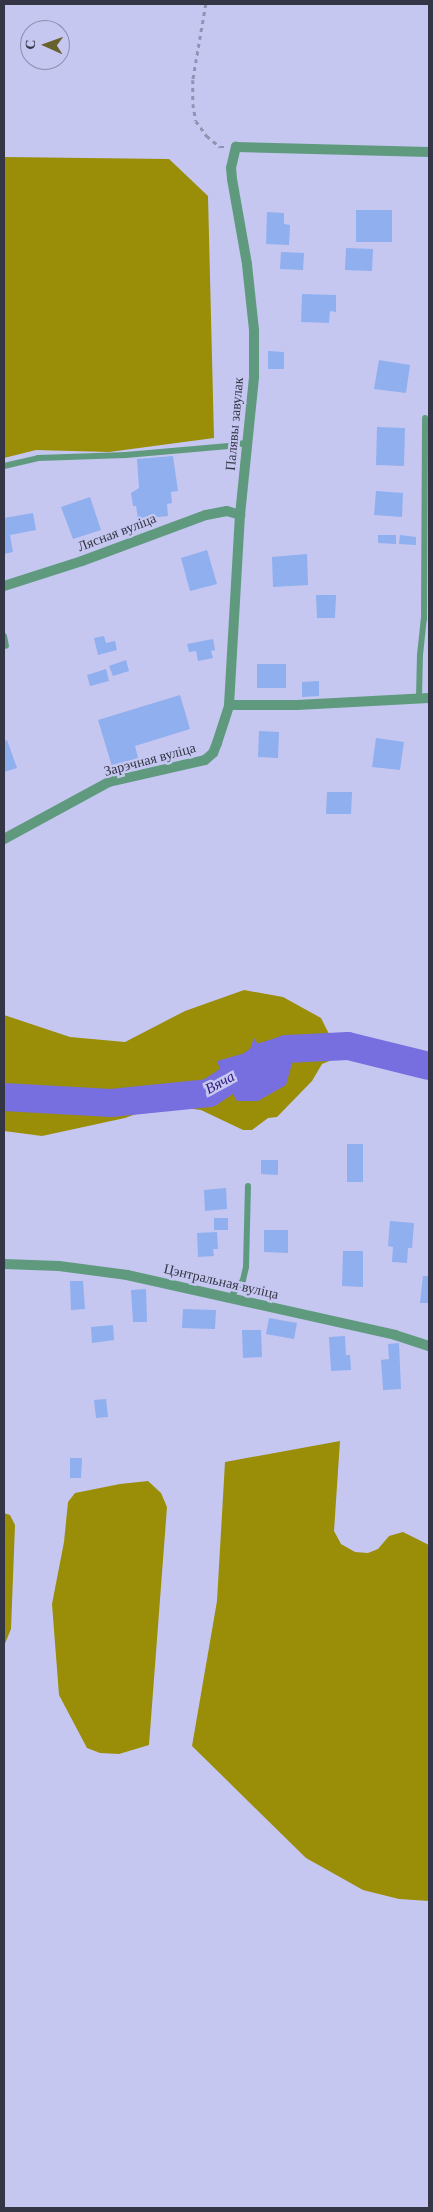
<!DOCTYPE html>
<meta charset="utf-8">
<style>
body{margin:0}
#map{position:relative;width:433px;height:2212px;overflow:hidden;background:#c5c7f0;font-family:"Times New Roman",serif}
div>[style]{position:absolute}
.forest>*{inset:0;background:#9a8e08}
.water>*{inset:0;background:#776edf}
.river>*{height:28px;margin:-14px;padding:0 14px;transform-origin:14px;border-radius:14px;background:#776edf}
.building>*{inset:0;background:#8fafef}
.path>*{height:2.5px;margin-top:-1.25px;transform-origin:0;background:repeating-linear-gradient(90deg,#9193b3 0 4px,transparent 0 8px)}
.service>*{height:6px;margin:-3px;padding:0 3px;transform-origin:3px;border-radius:3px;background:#5f9a7f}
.minor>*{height:10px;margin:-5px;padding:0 5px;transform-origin:5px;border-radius:5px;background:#5f9a7f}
span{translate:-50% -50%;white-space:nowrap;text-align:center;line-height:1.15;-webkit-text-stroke:5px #c5c7f0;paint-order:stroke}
.street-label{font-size:14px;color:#343545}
.water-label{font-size:15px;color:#30187e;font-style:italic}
.frame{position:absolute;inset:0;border:5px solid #343545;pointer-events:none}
.north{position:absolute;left:20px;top:20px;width:50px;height:50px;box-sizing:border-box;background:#c5c7f0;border:1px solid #8b8dac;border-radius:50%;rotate:272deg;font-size:14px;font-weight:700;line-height:20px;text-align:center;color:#343545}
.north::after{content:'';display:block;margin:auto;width:18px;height:22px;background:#66612d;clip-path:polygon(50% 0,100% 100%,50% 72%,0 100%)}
</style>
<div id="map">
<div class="forest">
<i style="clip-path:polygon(4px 157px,169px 159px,208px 196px,214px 438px,109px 452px,36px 450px,4px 458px)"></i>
<i style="clip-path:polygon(244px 990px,283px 997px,321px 1018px,331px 1038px,335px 1055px,332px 1060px,322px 1064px,312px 1081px,277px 1117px,268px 1118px,252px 1130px,243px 1130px,201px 1110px,161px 1105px,125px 1118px,42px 1136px,4px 1131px,4px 1015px,70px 1037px,125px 1042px,185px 1011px)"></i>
<i style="clip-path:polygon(340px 1441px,334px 1531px,341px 1544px,355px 1552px,368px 1553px,378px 1549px,389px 1536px,403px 1532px,429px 1545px,429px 1901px,399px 1899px,363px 1890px,306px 1858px,192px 1746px,217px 1601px,225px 1462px)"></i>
<i style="clip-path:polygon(148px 1481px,161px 1493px,167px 1507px,149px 1745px,119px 1754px,100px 1753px,87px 1748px,59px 1695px,52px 1604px,64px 1542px,68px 1502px,75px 1493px,120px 1484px)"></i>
<i style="clip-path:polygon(4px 1513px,10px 1515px,15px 1525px,11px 1629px,4px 1646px)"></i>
</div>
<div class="water">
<i style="clip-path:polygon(254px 1038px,265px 1056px,286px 1049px,293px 1060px,286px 1085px,258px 1101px,237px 1101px,225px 1081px,217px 1061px,249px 1052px)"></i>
</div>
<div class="river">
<i style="left:4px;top:1097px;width:107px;rotate:3.2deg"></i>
<i style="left:111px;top:1103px;width:99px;rotate:-5.8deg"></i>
<i style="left:209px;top:1093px;width:67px;rotate:-33.5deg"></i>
<i style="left:265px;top:1056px;width:22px;rotate:-18deg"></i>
<i style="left:286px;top:1049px;width:62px;rotate:-2.8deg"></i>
<i style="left:348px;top:1046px;width:83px;rotate:13.9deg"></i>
</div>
<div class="building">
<i style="clip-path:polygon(356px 210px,392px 210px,392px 242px,356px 242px)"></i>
<i style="clip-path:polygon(267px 212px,284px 213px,284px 224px,290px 225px,289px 245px,266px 244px)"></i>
<i style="clip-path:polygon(346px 248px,373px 249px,372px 271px,345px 270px)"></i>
<i style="clip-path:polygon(281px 252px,304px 253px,303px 270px,280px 269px)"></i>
<i style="clip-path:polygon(302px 294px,336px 295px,336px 312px,330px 311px,329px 323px,301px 322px)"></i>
<i style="clip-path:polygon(268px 351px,284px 352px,284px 369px,268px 369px)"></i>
<i style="clip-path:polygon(379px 360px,410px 365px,406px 393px,374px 389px)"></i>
<i style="clip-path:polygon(377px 427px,405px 428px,404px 466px,376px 465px)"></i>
<i style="clip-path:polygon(173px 456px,178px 491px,171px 492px,172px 503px,167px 504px,168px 516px,138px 519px,136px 506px,133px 506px,131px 493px,139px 488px,137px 459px)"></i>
<i style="clip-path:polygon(376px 491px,403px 493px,402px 517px,374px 515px)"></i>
<i style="clip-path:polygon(90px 497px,101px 530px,73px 539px,61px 507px)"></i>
<i style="clip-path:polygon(33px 513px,36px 530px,10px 535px,13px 552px,4px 554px,4px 518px)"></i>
<i style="clip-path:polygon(378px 535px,396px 535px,396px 544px,378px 543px)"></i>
<i style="clip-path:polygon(400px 535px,416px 537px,416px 545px,399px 544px)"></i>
<i style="clip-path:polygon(207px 550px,217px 584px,190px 591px,181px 558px)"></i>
<i style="clip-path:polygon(307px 554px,308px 585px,273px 587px,272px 557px)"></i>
<i style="clip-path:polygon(316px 595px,336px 595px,335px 618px,317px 618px)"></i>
<i style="clip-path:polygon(104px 636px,106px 643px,115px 641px,117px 650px,98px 655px,94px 638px)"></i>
<i style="clip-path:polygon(213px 639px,215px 650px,211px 651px,213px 658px,198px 661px,196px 651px,189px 652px,187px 644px)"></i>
<i style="clip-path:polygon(126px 660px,129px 671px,113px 676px,109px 666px)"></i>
<i style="clip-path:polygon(257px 664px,286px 664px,286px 688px,257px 688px)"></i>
<i style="clip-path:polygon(106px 669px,109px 681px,90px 686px,87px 675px)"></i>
<i style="clip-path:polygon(319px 681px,319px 696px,302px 697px,302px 682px)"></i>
<i style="clip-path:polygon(180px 695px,190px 729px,135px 746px,140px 765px,114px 773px,98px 720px)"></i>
<i style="clip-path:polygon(259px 731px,279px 732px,278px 758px,258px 757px)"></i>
<i style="clip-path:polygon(376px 738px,404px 742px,400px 770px,372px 767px)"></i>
<i style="clip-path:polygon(7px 740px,17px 768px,4px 772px,4px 741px)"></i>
<i style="clip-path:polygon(327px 792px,352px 792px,351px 814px,326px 814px)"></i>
<i style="clip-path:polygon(347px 1144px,363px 1144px,363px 1182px,347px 1182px)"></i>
<i style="clip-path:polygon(261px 1160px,278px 1160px,278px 1175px,261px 1174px)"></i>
<i style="clip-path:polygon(226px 1188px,227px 1209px,205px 1211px,204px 1190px)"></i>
<i style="clip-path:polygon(214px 1218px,228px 1218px,228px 1230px,214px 1230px)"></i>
<i style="clip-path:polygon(390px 1221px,414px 1223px,412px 1248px,408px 1248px,407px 1263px,392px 1262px,393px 1247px,388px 1246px)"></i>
<i style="clip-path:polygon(264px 1230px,288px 1230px,288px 1253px,264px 1252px)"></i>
<i style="clip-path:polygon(217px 1232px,218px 1249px,213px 1249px,214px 1256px,198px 1257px,197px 1233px)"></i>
<i style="clip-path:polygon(343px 1251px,363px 1251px,363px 1287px,342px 1286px)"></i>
<i style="clip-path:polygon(423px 1276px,429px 1276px,429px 1303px,420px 1303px)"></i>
<i style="clip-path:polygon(70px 1281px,83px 1281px,85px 1309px,71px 1310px)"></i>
<i style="clip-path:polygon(146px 1289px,147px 1322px,133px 1322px,131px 1290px)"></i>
<i style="clip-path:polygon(183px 1309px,216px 1310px,215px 1329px,182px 1328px)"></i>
<i style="clip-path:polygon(269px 1318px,297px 1323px,294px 1339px,266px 1334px)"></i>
<i style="clip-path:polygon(113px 1325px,114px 1340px,92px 1343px,91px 1327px)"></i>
<i style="clip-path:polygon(242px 1330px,261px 1330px,262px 1357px,243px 1358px)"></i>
<i style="clip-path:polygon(345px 1336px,346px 1355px,350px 1355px,351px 1370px,331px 1371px,329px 1337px)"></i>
<i style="clip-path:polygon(399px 1343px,401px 1389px,383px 1390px,381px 1360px,389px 1359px,388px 1344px)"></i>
<i style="clip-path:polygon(106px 1399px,108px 1417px,96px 1418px,94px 1400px)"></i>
<i style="clip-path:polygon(70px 1458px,82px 1458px,81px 1478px,70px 1478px)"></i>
</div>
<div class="path">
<i style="left:206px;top:4px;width:77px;rotate:99.7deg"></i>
<i style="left:193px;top:80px;width:24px;rotate:90deg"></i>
<i style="left:193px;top:104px;width:17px;rotate:80deg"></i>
<i style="left:196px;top:121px;width:19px;rotate:54deg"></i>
<i style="left:207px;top:136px;width:17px;rotate:40deg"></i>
<i style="left:220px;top:147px;width:4px"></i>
</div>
<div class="service">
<i style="left:4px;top:466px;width:35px;rotate:-13deg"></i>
<i style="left:38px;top:458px;width:88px;rotate:-2deg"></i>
<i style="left:126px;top:455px;width:103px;rotate:-5deg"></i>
<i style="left:229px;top:446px;width:20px;rotate:-11deg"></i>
<i style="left:4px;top:636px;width:10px;rotate:79deg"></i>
<i style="left:419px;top:698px;width:43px;rotate:-88.7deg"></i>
<i style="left:420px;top:655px;width:36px;rotate:-84deg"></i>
<i style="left:424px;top:619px;width:201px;rotate:-89.7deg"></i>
<i style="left:230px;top:1298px;width:22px;rotate:-54deg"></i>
<i style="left:243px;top:1280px;width:13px;rotate:-77deg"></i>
<i style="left:246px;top:1267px;width:81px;rotate:-88.6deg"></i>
</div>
<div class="minor">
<i style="left:4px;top:586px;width:82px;rotate:-17.8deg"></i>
<i style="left:82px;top:561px;width:132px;rotate:-20.4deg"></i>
<i style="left:206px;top:515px;width:21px;rotate:-11deg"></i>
<i style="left:227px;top:511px;width:14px;rotate:17deg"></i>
<i style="left:229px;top:705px;width:68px"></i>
<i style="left:297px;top:705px;width:132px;rotate:-3deg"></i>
<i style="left:4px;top:839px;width:119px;rotate:-28.5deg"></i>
<i style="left:109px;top:782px;width:98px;rotate:-12.9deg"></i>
<i style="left:205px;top:760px;width:11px;rotate:-41deg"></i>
<i style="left:213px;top:753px;width:11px;rotate:-68deg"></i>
<i style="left:217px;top:743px;width:40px;rotate:-72deg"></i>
<i style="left:229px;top:705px;width:190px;rotate:-86.7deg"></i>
<i style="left:240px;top:515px;width:140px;rotate:-84.2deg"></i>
<i style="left:254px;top:376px;width:46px;rotate:-90deg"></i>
<i style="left:254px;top:330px;width:66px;rotate:-96.1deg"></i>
<i style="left:247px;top:264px;width:86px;rotate:-100deg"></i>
<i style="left:232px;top:179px;width:11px;rotate:-95deg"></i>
<i style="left:231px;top:168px;width:22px;rotate:-77deg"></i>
<i style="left:236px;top:147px;width:193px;rotate:1.5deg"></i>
<i style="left:4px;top:1264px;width:55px;rotate:2.1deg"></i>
<i style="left:59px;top:1266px;width:69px;rotate:7.5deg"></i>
<i style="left:127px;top:1275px;width:275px;rotate:12.6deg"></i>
<i style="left:395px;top:1335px;width:36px;rotate:18deg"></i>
</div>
<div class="street-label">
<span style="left:235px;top:424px;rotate:-85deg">Палявы завулак</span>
<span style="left:117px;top:533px;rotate:-21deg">Лясная вуліца</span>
<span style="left:150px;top:760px;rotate:-15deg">Зарэчная вуліца</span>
<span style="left:221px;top:1282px;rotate:13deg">Цэнтральная вуліца</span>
</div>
<div class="water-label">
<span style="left:220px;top:1083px;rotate:-28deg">Вяча</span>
</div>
<div class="frame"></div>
<div class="north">С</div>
</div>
